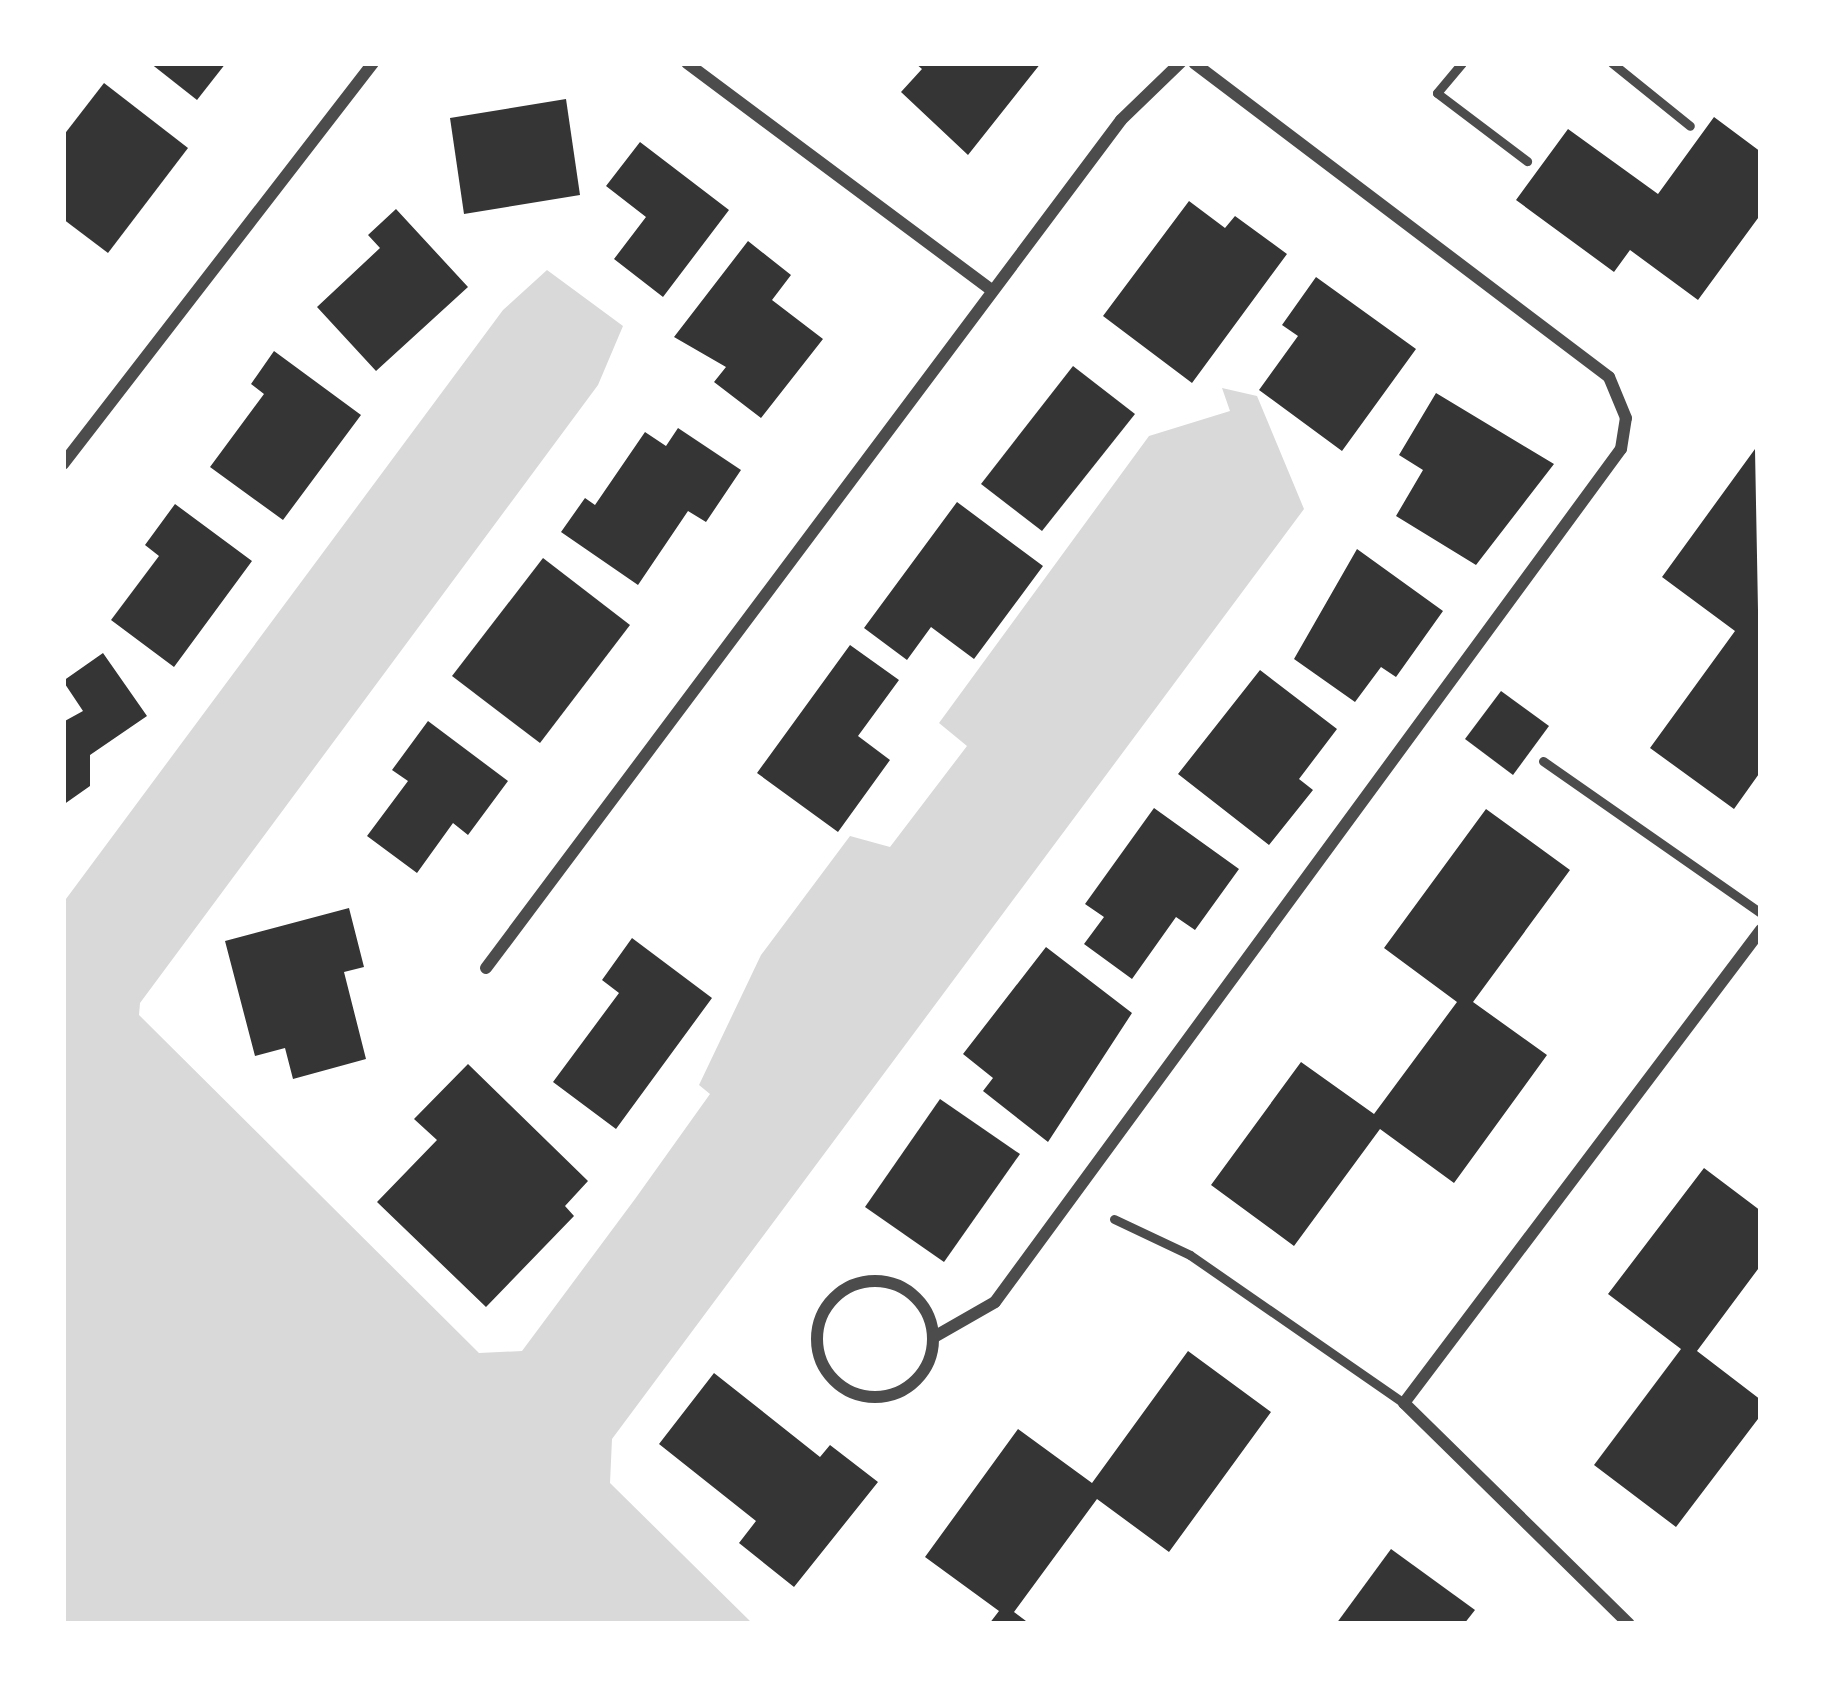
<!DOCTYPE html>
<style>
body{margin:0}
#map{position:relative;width:1824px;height:1687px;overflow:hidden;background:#fff;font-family:"Public Sans",sans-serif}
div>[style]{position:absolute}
.water>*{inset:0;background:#d9d9d9}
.building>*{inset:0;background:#353535}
.service>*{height:9px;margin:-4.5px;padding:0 4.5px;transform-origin:4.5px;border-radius:4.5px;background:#4c4c4c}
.minor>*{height:12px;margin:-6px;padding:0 6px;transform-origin:6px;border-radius:6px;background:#4c4c4c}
.minor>.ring{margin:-6px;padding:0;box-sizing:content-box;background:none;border:12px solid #4c4c4c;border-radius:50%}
span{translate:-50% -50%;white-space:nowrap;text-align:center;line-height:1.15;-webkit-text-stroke:12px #fff;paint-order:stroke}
.frame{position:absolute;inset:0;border:66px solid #fff;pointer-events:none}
</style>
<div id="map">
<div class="water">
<i style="clip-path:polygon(547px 270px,623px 326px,598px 385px,140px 1003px,139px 1015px,479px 1353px,522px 1351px,635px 1199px,710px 1094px,699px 1085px,761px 955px,850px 836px,890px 847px,967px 746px,939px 723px,1149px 436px,1230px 411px,1222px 388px,1257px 396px,1304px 509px,612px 1439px,610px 1483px,753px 1624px,63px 1624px,63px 903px,503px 310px)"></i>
</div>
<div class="building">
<i style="clip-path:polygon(150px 63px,226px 63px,197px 100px)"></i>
<i style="clip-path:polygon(915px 63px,1041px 63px,968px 155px,901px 92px,922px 69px)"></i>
<i style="clip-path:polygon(104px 83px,188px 148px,108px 253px,63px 219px,63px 136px)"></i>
<i style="clip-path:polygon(566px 99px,580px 195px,464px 214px,450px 118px)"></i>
<i style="clip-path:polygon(1714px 117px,1761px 152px,1761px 214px,1698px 300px,1630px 250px,1614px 272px,1516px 200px,1568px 129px,1658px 194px)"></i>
<i style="clip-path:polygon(640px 142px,729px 210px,663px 297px,614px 259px,646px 217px,606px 186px)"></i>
<i style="clip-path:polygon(1189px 201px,1225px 228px,1235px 216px,1287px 254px,1192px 383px,1103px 316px)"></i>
<i style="clip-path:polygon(396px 209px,468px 287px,376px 371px,317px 307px,380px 248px,368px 235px)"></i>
<i style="clip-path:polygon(748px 241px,791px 275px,772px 300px,823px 339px,761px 418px,714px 382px,726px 367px,674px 337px)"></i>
<i style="clip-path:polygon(1316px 277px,1416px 349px,1342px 451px,1259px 390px,1298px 336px,1282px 325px)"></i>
<i style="clip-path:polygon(274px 351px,361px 415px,283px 520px,210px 467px,264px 394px,251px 384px)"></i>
<i style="clip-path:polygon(1073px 366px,1135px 414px,1042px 531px,981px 484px)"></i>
<i style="clip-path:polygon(1436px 393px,1554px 464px,1476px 565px,1396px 516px,1423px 470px,1399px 455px)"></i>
<i style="clip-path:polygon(678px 428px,741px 470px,706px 522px,688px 511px,638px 585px,561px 532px,585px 498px,595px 505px,645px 432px,666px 446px)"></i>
<i style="clip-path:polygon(1755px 449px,1761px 771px,1734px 809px,1650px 748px,1735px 631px,1662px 577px)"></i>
<i style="clip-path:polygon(957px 502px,1043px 566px,974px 659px,931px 627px,907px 660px,864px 628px)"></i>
<i style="clip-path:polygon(175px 504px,252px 561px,174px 667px,111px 620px,159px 556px,145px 545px)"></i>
<i style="clip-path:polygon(1357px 549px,1443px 611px,1396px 677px,1381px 667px,1355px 702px,1294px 659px)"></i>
<i style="clip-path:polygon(543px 558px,630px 625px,540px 743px,452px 676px)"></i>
<i style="clip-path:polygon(850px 645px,899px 680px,858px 736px,890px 760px,838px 832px,757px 773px)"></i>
<i style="clip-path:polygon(103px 653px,147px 716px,90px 755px,90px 786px,63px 805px,63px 722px,83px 711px,63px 681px)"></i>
<i style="clip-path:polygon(1260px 670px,1337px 729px,1299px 779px,1313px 790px,1269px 845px,1178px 774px)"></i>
<i style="clip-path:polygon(1501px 691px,1549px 726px,1513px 775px,1465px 739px)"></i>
<i style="clip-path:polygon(428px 721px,508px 781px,468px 835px,453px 823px,417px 873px,367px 836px,408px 781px,392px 770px)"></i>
<i style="clip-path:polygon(1154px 808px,1239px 869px,1195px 930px,1176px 917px,1132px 979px,1084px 944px,1104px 917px,1085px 904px)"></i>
<i style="clip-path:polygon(1486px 809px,1570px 870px,1473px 1002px,1547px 1055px,1454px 1183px,1380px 1129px,1294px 1246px,1211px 1185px,1301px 1062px,1374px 1114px,1457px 1002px,1384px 948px)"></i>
<i style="clip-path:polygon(349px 908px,364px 967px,344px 972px,366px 1059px,293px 1079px,285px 1048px,255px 1056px,225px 941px)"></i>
<i style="clip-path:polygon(632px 938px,712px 998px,616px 1129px,553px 1082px,619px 993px,602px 980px)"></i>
<i style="clip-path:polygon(1046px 947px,1132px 1013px,1048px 1142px,983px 1091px,993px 1078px,963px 1054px)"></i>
<i style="clip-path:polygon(468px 1064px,588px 1181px,565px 1206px,574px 1216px,486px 1307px,377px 1202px,437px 1140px,414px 1119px)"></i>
<i style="clip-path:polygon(940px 1099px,1020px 1154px,944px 1262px,865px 1207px)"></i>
<i style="clip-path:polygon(1704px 1168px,1761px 1211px,1761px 1265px,1697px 1351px,1761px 1400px,1761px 1415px,1676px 1527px,1594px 1465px,1681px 1349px,1608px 1294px)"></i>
<i style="clip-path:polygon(1188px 1351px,1271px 1412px,1169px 1552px,1097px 1499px,1014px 1612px,1030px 1624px,989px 1624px,999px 1611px,925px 1557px,1018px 1429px,1092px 1483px)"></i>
<i style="clip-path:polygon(714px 1373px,820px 1457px,830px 1445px,878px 1482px,794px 1587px,739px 1543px,756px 1521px,659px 1444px)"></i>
<i style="clip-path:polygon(1391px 1549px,1475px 1610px,1464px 1624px,1336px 1624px)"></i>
</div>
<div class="service">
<i style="left:1462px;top:63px;width:39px;rotate:130deg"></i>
<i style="left:1437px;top:93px;width:113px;rotate:37.1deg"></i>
<i style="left:1612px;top:63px;width:100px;rotate:38.9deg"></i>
<i style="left:1543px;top:761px;width:266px;rotate:34.9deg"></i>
<i style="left:1114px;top:1219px;width:84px;rotate:25.3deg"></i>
<i style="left:1190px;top:1255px;width:260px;rotate:34.7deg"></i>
</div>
<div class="minor">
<i style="left:687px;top:63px;width:380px;rotate:36.7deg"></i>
<i style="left:63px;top:464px;width:507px;rotate:-52.29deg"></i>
<i style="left:486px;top:968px;width:1059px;rotate:-53.17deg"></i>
<i style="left:1121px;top:120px;width:82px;rotate:-44deg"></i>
<i class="ring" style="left:817px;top:1281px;width:104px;height:104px"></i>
<i style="left:934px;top:1337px;width:70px;rotate:-29.8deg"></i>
<i style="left:995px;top:1302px;width:1058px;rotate:-53.73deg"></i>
<i style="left:1621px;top:449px;width:31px;rotate:-81deg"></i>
<i style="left:1626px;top:418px;width:44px;rotate:-112.5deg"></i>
<i style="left:1609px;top:377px;width:520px;rotate:-142.89deg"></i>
<i style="left:1629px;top:1624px;width:315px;rotate:-135.5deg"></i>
<i style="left:1404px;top:1403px;width:593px;rotate:-52.96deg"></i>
</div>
<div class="frame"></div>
</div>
